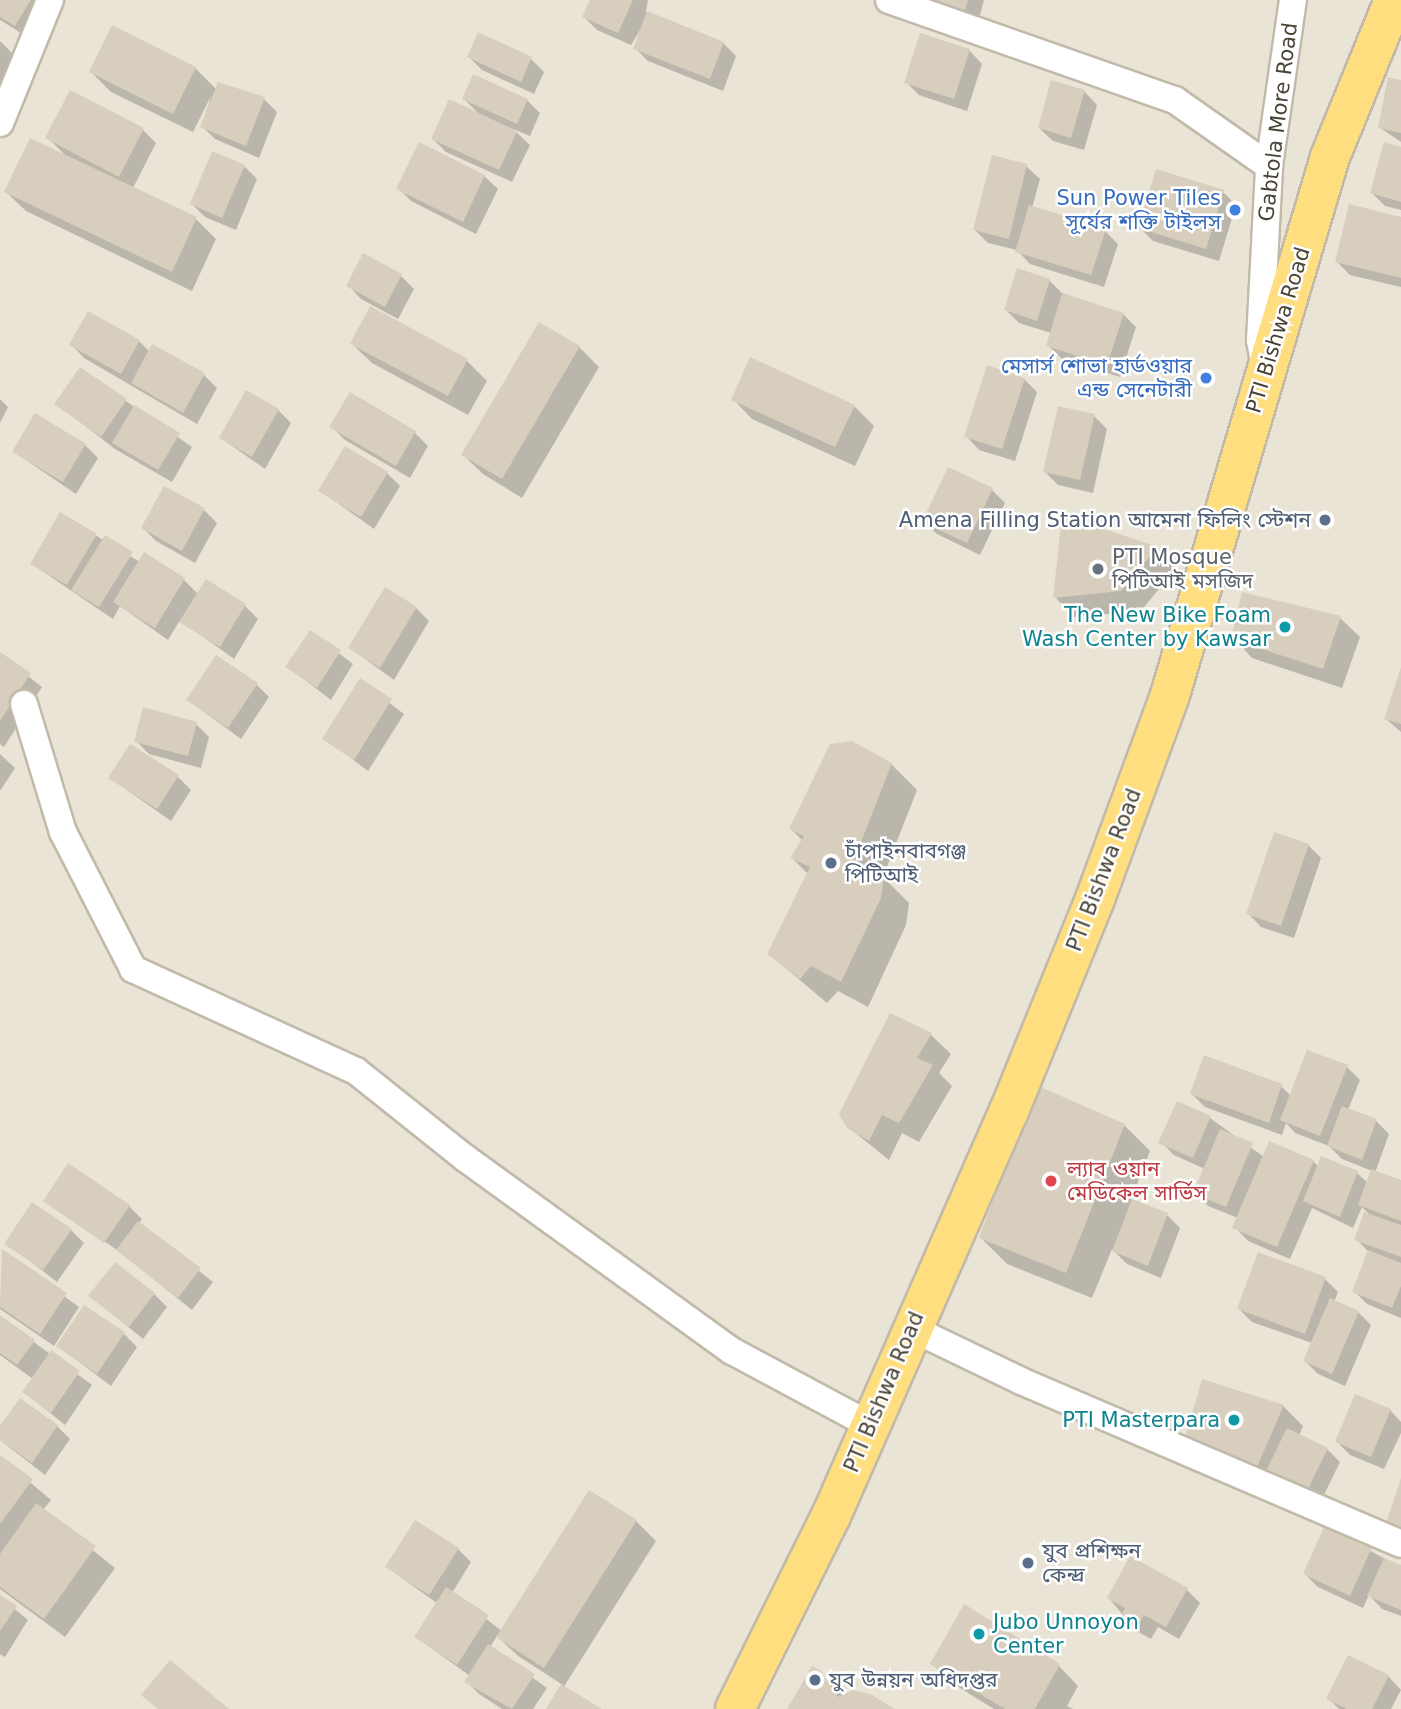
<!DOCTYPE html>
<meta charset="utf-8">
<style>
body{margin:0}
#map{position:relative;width:1401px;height:1709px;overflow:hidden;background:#f5f2e8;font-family:"DejaVu Sans","Noto Sans Bengali",sans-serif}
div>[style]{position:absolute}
.residential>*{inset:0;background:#e9e4d6}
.shadow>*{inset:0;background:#0003}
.building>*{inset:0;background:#d7cebd}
.roads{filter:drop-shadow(2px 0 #c1baaa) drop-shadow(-2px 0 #c1baaa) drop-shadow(0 2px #c1baaa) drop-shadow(0 -2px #c1baaa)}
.minor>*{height:26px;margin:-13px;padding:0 13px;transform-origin:13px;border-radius:13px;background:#fff}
.trunk>*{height:38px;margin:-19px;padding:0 19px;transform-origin:19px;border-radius:19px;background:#ffde80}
.dots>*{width:19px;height:19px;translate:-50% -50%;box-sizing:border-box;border:4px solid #fff;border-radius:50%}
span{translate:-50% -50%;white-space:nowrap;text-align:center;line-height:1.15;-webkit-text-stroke:5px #fff;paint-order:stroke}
.street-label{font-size:21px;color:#494336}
.shop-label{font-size:21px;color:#366cbe}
.right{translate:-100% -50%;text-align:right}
.service-label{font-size:21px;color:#4e5e75}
.left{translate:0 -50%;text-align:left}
.worship-label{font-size:21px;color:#5b616d}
.culture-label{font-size:21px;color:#0d838f}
.health-label{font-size:21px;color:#be3a42}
</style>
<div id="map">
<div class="residential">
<i style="clip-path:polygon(0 0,1401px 0,1401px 1709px,0 1709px)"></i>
</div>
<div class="shadow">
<i style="clip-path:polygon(0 0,52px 0,29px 38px,0 20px)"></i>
<i style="clip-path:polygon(592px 0,648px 0,646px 12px,723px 43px,736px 56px,723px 91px,648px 61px,635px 48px,645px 22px,631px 45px,597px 30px,584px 17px)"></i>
<i style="clip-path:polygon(934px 0,984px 0,978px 22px,947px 13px)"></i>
<i style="clip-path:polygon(113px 28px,195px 68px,217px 90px,264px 99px,277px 112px,259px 158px,215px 139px,202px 126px,211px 96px,193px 132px,111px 92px,91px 72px)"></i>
<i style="clip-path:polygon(0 41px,18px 59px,0 93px)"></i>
<i style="clip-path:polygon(969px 50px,982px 64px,967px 111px,919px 95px,906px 82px)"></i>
<i style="clip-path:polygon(469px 57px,531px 59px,544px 72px,534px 94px,482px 70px)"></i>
<i style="clip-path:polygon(1401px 82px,1401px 142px,1379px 127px)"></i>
<i style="clip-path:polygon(1084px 91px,1097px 105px,1084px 150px,1053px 141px,1039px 128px)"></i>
<i style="clip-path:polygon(464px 99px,527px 100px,540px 113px,530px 136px,513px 129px,530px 145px,512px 182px,446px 152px,433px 139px,479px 114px)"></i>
<i style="clip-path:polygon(143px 130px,156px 143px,133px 188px,196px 219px,216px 239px,192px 291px,26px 211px,6px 192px,66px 156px,48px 138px)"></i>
<i style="clip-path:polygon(1401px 148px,1401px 210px,1385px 206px,1372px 193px)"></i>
<i style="clip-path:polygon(244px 166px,257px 179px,236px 230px,205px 217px,192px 204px)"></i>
<i style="clip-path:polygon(1026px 166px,1040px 179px,1032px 208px,1105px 231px,1118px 244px,1104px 287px,1030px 264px,1017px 250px,988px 243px,975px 230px)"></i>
<i style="clip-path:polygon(484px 176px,498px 189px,476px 234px,411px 201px,398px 188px)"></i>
<i style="clip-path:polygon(1223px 192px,1236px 205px,1219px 261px,1153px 241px,1140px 228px)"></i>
<i style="clip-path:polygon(1401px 219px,1401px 287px,1350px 275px,1337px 262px)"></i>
<i style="clip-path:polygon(401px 276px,414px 289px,398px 319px,361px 299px,348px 285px)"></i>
<i style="clip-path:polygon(1049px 280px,1062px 293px,1123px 314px,1136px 327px,1120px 377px,1061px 358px,1048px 345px,1051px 333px,1019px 323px,1006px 310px)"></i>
<i style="clip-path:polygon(371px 309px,467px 361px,487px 381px,468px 415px,372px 363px,352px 344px)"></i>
<i style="clip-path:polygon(139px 341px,150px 352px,204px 375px,217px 388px,197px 424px,84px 358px,71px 344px)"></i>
<i style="clip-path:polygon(579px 347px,599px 367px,522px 498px,483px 474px,463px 455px)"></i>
<i style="clip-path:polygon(80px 369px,192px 447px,172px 482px,115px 449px,57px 404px)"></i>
<i style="clip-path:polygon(1024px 379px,1037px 392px,1015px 461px,979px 450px,966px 436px)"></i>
<i style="clip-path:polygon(350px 394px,415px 433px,428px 446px,410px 478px,345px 440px,332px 427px)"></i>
<i style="clip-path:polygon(0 399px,8px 407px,0 423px)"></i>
<i style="clip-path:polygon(733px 399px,854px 406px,874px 426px,855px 466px,752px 419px)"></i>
<i style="clip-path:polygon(278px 410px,291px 423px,265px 469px,221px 438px)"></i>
<i style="clip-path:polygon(1094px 416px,1107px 429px,1093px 493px,1058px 485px,1045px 472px)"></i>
<i style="clip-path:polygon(85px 445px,98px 458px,76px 494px,14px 452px)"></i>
<i style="clip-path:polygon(387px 473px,400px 486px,374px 529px,321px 491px)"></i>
<i style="clip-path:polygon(165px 488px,204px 510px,217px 523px,195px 563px,156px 541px,143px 528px)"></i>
<i style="clip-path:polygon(992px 490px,1005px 503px,980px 555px,937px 534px,924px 521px)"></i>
<i style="clip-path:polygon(1063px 518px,1157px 548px,1176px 568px,1141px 611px,1074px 617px,1055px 597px)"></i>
<i style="clip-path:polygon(95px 535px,140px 562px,184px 580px,198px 594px,245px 606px,258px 619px,234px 659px,180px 620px,168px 640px,120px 606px,113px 619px,32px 564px)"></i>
<i style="clip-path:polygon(416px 608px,429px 621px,394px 680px,350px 648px)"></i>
<i style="clip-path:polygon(1340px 618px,1360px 637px,1342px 688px,1252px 658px,1233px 638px)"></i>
<i style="clip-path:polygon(311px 632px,353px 664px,331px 700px,288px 667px)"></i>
<i style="clip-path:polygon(0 654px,42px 687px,4px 747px,0 744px)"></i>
<i style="clip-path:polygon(1401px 671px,1401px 732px,1386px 719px)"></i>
<i style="clip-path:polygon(360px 681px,404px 714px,368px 771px,324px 738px)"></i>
<i style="clip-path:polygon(256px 684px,269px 697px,241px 739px,188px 700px)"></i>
<i style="clip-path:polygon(196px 724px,209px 737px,201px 768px,149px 754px,136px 741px)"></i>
<i style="clip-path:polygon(0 754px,15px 768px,0 791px)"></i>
<i style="clip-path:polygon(891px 764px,917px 790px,883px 877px,909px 903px,906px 925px,868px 1007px,838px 991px,827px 1003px,769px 954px,808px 874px,792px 858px,803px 841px,791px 829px)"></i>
<i style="clip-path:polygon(178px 777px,191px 790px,171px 821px,110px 778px)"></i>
<i style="clip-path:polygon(1308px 845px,1321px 858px,1294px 938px,1261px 927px,1248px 913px)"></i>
<i style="clip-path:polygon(891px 1015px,931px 1035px,951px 1054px,939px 1073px,952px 1086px,919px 1142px,902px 1133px,889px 1160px,848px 1127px)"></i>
<i style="clip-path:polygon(1347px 1067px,1360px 1080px,1348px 1110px,1376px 1121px,1389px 1134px,1375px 1173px,1401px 1182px,1401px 1318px,1367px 1304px,1354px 1291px,1369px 1252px,1356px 1239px,1372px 1217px,1362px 1207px,1353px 1228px,1312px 1208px,1290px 1259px,1248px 1241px,1235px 1227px,1238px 1218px,1208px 1206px,1195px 1192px,1205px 1169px,1174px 1155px,1161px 1142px,1210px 1118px,1264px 1157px,1313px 1161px,1319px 1167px,1357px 1173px,1368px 1183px,1372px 1171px,1342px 1159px,1329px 1146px,1295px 1133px,1286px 1123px,1282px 1135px,1205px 1107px,1192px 1094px,1281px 1086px,1291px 1096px)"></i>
<i style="clip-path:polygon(1124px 1125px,1150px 1151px,1131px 1200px,1167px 1215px,1180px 1228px,1161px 1278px,1127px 1264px,1112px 1249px,1092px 1298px,1007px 1264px,981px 1238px)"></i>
<i style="clip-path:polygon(45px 1201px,129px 1206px,142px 1219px,139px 1223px,213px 1282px,192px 1310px,120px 1252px)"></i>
<i style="clip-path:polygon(71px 1230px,84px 1243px,57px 1282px,7px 1243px)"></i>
<i style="clip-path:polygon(3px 1252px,79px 1307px,54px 1346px,0 1309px)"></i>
<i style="clip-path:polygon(1325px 1279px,1338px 1292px,1334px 1302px,1358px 1312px,1371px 1325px,1345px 1386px,1318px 1374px,1305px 1361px,1312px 1343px,1252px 1322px,1239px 1309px)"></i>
<i style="clip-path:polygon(154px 1294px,167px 1307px,143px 1339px,90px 1296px)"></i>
<i style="clip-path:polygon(0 1317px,92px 1385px,65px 1425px,24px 1392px,33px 1379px,0 1355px)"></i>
<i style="clip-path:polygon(124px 1334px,137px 1347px,111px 1386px,58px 1346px)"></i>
<i style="clip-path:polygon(1283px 1406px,1303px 1426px,1299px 1436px,1327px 1449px,1340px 1462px,1320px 1503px,1207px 1454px,1188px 1434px)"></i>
<i style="clip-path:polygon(1390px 1410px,1401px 1422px,1401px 1433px,1384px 1469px,1350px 1455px,1337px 1442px)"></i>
<i style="clip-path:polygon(57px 1426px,70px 1439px,45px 1475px,0 1440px,0 1429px)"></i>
<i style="clip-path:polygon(0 1457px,51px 1500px,43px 1510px,115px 1568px,65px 1637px,0 1589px)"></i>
<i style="clip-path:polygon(636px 1521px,656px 1541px,563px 1688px,598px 1709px,548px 1709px,563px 1685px,518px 1656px,497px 1636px,490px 1647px,547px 1688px,533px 1709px,502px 1709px,479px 1694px,466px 1681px,470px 1676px,416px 1637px,438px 1604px,387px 1567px,458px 1549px,471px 1562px,452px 1593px,502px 1631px)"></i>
<i style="clip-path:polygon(1326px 1528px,1401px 1567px,1401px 1616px,1382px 1609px,1369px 1595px,1363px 1608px,1318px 1587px,1305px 1574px)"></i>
<i style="clip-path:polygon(1187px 1590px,1200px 1603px,1179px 1639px,1158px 1627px,1151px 1639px,1135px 1630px,1109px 1598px)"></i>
<i style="clip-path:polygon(0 1597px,28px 1620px,5px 1657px,0 1654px)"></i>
<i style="clip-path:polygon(932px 1664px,1059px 1666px,1078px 1686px,1067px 1706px,1073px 1709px,994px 1709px,952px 1683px)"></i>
<i style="clip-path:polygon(820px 1673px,843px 1696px,891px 1709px,789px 1709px)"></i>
<i style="clip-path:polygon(1388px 1676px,1401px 1690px,1391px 1709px,1339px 1709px,1328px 1698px)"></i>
</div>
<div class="building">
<i style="clip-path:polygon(0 0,31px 0,15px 26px,0 17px)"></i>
<i style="clip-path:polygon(590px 0,633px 0,618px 33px,582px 17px)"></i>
<i style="clip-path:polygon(932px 0,968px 0,965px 10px)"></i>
<i style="clip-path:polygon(647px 11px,724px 42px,710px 79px,633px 49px)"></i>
<i style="clip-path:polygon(112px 25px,196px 67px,173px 114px,89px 72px)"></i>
<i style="clip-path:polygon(478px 32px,532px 57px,521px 82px,467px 57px)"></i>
<i style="clip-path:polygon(920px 33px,970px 49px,954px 99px,904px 83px)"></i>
<i style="clip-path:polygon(473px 74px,528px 99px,517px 124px,462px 99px)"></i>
<i style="clip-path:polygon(1388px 77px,1401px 80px,1401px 133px,1378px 128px)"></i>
<i style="clip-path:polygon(1051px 80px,1085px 90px,1071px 138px,1038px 128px)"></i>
<i style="clip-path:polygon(218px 82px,265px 97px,246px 146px,200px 127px)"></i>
<i style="clip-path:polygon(70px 90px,144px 128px,119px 177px,45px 138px)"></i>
<i style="clip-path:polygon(449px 99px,517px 131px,499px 170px,431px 139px)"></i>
<i style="clip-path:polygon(30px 138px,197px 217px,172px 272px,4px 192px)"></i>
<i style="clip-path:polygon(419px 142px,485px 175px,463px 222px,396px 189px)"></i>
<i style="clip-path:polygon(1384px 142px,1401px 147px,1401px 202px,1370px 193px)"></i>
<i style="clip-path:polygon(212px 151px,245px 165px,222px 218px,190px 204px)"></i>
<i style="clip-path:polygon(992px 155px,1027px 164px,1009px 239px,973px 230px)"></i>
<i style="clip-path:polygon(1156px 169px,1224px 190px,1206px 249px,1138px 228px)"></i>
<i style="clip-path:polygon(1349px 204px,1401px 217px,1401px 278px,1335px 262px)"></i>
<i style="clip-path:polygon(1029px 205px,1106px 229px,1091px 275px,1015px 252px)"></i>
<i style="clip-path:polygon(363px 253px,402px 274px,385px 307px,346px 286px)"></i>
<i style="clip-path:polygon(1017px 268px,1050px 279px,1037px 321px,1004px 310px)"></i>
<i style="clip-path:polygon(1062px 293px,1124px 313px,1107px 365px,1046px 346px)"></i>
<i style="clip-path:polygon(370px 306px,468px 359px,448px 396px,350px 344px)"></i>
<i style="clip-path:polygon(88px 311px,140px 340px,121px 374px,69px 345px)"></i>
<i style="clip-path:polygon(539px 322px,580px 346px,502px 479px,461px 455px)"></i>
<i style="clip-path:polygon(152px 344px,205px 373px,183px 413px,131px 383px)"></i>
<i style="clip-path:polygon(750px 357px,855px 405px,835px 447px,731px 400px)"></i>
<i style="clip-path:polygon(987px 365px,1025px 378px,1002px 449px,964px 437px)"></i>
<i style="clip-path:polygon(80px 367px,127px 399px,101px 437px,54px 404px)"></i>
<i style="clip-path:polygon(246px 390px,279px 409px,252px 457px,219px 438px)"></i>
<i style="clip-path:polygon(350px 392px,416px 431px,396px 466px,329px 427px)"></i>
<i style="clip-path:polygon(134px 405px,180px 433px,158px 470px,112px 443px)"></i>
<i style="clip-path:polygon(1058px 406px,1095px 414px,1080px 480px,1043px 472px)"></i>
<i style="clip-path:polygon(35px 413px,86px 444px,63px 482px,12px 452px)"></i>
<i style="clip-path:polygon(345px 446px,388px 472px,361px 517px,318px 491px)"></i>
<i style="clip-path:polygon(948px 467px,993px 488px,967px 543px,922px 522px)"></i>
<i style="clip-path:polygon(164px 486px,205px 508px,182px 551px,141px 528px)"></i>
<i style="clip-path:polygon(60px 512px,97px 534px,67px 585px,30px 564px)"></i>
<i style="clip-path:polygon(1062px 515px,1158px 547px,1121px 591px,1053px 598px)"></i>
<i style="clip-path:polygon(105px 535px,133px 552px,99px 607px,71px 590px)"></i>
<i style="clip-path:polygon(144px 552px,185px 578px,155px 628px,113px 602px)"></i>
<i style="clip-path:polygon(206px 579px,246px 604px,220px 647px,179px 622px)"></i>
<i style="clip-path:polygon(385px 587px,417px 607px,380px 668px,348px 648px)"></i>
<i style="clip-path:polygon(1242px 592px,1341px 616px,1323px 669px,1231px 639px)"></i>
<i style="clip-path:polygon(310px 630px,341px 650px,317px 688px,285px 667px)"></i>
<i style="clip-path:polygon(0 652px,31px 673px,0 721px)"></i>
<i style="clip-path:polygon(216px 655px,258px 683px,228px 728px,186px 700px)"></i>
<i style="clip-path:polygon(1401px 667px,1401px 724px,1384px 719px)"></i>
<i style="clip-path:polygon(360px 678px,392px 699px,354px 760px,322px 739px)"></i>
<i style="clip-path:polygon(143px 707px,197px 722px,188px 756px,134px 742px)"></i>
<i style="clip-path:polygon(852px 741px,892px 763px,854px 860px,884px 875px,881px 898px,841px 982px,811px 966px,800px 979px,767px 954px,810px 867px,790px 858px,804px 836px,789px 829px,830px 744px)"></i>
<i style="clip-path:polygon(130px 744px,179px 775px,157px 809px,108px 778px)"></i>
<i style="clip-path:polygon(1274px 832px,1309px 844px,1281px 926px,1246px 914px)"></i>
<i style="clip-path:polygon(890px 1013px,932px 1033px,917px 1058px,933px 1065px,899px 1123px,882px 1115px,869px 1141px,847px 1128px,839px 1114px)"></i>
<i style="clip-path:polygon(1307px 1050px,1348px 1065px,1320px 1136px,1280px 1120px)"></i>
<i style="clip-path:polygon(1204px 1055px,1282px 1084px,1269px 1123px,1190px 1094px)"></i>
<i style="clip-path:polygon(1036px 1085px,1125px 1124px,1066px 1273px,979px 1238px)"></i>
<i style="clip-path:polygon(1177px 1101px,1211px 1116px,1193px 1158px,1158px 1143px)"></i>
<i style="clip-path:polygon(1342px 1106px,1377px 1119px,1362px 1160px,1327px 1146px)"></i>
<i style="clip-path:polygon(1220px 1129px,1253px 1143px,1226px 1207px,1193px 1193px)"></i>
<i style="clip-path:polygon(1269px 1141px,1314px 1160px,1277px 1247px,1232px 1228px)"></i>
<i style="clip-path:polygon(1321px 1156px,1358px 1171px,1340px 1217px,1303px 1201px)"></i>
<i style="clip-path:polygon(68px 1163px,130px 1205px,104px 1243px,43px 1201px)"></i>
<i style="clip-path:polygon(1371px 1169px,1401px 1180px,1401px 1221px,1358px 1205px)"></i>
<i style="clip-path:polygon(1132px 1199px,1168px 1213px,1148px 1266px,1112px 1251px)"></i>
<i style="clip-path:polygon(32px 1202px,72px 1229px,43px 1270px,4px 1244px)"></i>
<i style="clip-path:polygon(1364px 1212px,1401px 1225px,1401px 1257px,1354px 1240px)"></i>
<i style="clip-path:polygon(138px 1221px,201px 1268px,178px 1298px,116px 1250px)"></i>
<i style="clip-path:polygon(2px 1249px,67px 1293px,40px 1334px,0 1307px)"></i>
<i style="clip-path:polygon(1368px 1250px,1401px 1263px,1401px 1286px,1392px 1308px,1352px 1292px)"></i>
<i style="clip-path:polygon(1258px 1252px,1326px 1277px,1305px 1334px,1237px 1309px)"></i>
<i style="clip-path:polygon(115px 1262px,155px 1293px,129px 1327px,88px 1296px)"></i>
<i style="clip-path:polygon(1330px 1298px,1359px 1311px,1332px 1374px,1303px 1361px)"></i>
<i style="clip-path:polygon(84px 1305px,125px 1332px,97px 1374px,56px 1346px)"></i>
<i style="clip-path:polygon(0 1315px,35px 1340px,17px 1365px,0 1353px)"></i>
<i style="clip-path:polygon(51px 1350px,80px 1371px,51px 1413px,22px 1392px)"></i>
<i style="clip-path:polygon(1202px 1379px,1284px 1405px,1257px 1467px,1186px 1435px)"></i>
<i style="clip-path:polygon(1355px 1394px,1391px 1409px,1371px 1457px,1335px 1442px)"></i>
<i style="clip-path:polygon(20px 1398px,58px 1425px,32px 1463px,0 1440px,0 1426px)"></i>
<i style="clip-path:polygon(1287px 1428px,1328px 1448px,1307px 1491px,1266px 1471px)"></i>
<i style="clip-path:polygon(0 1455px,33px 1479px,0 1524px)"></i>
<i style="clip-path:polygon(1401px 1478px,1401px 1531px,1385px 1526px)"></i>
<i style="clip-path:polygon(589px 1490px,637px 1520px,544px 1668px,496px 1637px)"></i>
<i style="clip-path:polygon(36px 1503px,96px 1546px,44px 1619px,0 1587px,0 1554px)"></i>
<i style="clip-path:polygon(415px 1520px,459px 1548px,429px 1595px,385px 1567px)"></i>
<i style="clip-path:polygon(1325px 1525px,1372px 1547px,1350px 1596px,1303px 1574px)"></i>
<i style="clip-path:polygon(1130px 1556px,1188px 1588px,1166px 1627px,1144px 1615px,1137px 1628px,1120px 1617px,1125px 1608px,1107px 1598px)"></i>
<i style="clip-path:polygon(1384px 1558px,1401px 1565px,1401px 1610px,1367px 1596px)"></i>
<i style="clip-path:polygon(446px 1587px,489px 1615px,457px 1665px,414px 1637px)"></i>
<i style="clip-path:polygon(0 1595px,17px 1606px,0 1631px)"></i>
<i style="clip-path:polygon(964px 1604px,1060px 1664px,1035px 1709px,1005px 1709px,930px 1664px)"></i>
<i style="clip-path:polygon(488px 1644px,535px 1674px,512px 1709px,464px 1682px)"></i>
<i style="clip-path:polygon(1348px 1655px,1389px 1675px,1372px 1709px,1347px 1709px,1326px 1699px)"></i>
<i style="clip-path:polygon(170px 1660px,229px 1709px,158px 1709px,141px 1695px)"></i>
<i style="clip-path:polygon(812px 1666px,821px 1671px,838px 1697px,853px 1690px,870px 1694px,895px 1709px,787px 1709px)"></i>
<i style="clip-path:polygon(561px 1684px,602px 1709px,546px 1709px)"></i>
</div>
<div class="roads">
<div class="minor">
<i style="left:889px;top:0;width:303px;rotate:19.3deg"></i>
<i style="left:1175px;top:100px;width:115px;rotate:35.1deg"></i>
<i style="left:0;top:123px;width:133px;rotate:-67.9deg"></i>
<i style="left:1263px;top:356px;width:16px;rotate:-101deg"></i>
<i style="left:1260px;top:340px;width:174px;rotate:-87deg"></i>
<i style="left:1269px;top:166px;width:168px;rotate:-81.8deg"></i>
<i style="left:24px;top:704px;width:134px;rotate:73.1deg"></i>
<i style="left:63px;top:832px;width:154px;rotate:62.9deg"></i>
<i style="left:133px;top:969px;width:245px;rotate:24.6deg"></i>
<i style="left:356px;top:1071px;width:139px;rotate:38.6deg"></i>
<i style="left:465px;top:1158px;width:329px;rotate:35.9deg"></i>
<i style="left:732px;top:1351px;width:157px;rotate:28.2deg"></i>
<i style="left:911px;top:1328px;width:122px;rotate:25.7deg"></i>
<i style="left:1021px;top:1381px;width:413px;rotate:23.2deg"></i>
</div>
<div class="trunk">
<i style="left:735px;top:1709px;width:216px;rotate:-63.6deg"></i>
<i style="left:831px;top:1516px;width:442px;rotate:-66.3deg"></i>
<i style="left:1009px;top:1111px;width:229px;rotate:-67.9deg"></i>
<i style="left:1095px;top:899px;width:217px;rotate:-69.8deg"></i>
<i style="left:1170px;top:695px;width:561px;rotate:-73.44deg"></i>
<i style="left:1330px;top:157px;width:170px;rotate:-67.8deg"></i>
</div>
</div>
<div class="dots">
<i style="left:1235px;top:210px;background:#3f7fe0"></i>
<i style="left:1206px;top:378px;background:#3f7fe0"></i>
<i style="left:1325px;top:520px;background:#5c6f8a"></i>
<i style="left:1098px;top:569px;background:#6b7280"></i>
<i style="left:1285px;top:627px;background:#0f9aa8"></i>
<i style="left:831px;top:863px;background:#5c6f8a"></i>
<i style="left:1051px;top:1181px;background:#e0444e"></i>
<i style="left:1234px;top:1420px;background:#0f9aa8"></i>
<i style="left:1028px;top:1563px;background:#5c6f8a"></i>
<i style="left:979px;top:1634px;background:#0f9aa8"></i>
<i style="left:815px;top:1680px;background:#5c6f8a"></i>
</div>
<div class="street-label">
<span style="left:1278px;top:122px;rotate:-83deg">Gabtola More Road</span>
<span style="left:1278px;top:330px;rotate:-73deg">PTI Bishwa Road</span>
<span style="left:1104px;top:870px;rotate:-69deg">PTI Bishwa Road</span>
<span style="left:884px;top:1392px;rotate:-67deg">PTI Bishwa Road</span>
</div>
<div class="shop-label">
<span class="right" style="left:1221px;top:210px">Sun Power Tiles<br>সূর্যের শক্তি টাইলস</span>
<span class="right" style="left:1192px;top:378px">মেসার্স শোভা হার্ডওয়ার<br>এন্ড সেনেটারী</span>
</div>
<div class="service-label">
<span class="right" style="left:1311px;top:520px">Amena Filling Station আমেনা ফিলিং স্টেশন</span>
<span class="left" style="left:845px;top:863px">চাঁপাইনবাবগঞ্জ<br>পিটিআই</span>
<span class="left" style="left:1042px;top:1563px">যুব প্রশিক্ষন<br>কেন্দ্র</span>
<span class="left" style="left:829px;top:1680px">যুব উন্নয়ন অধিদপ্তর</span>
</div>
<div class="worship-label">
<span class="left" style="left:1112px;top:569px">PTI Mosque<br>পিটিআই মসজিদ</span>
</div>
<div class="culture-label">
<span class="right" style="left:1271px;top:627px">The New Bike Foam<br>Wash Center by Kawsar</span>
<span class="right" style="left:1220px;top:1420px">PTI Masterpara</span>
<span class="left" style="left:993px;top:1634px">Jubo Unnoyon<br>Center</span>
</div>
<div class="health-label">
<span class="left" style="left:1067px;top:1181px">ল্যাব ওয়ান<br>মেডিকেল সার্ভিস</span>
</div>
</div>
